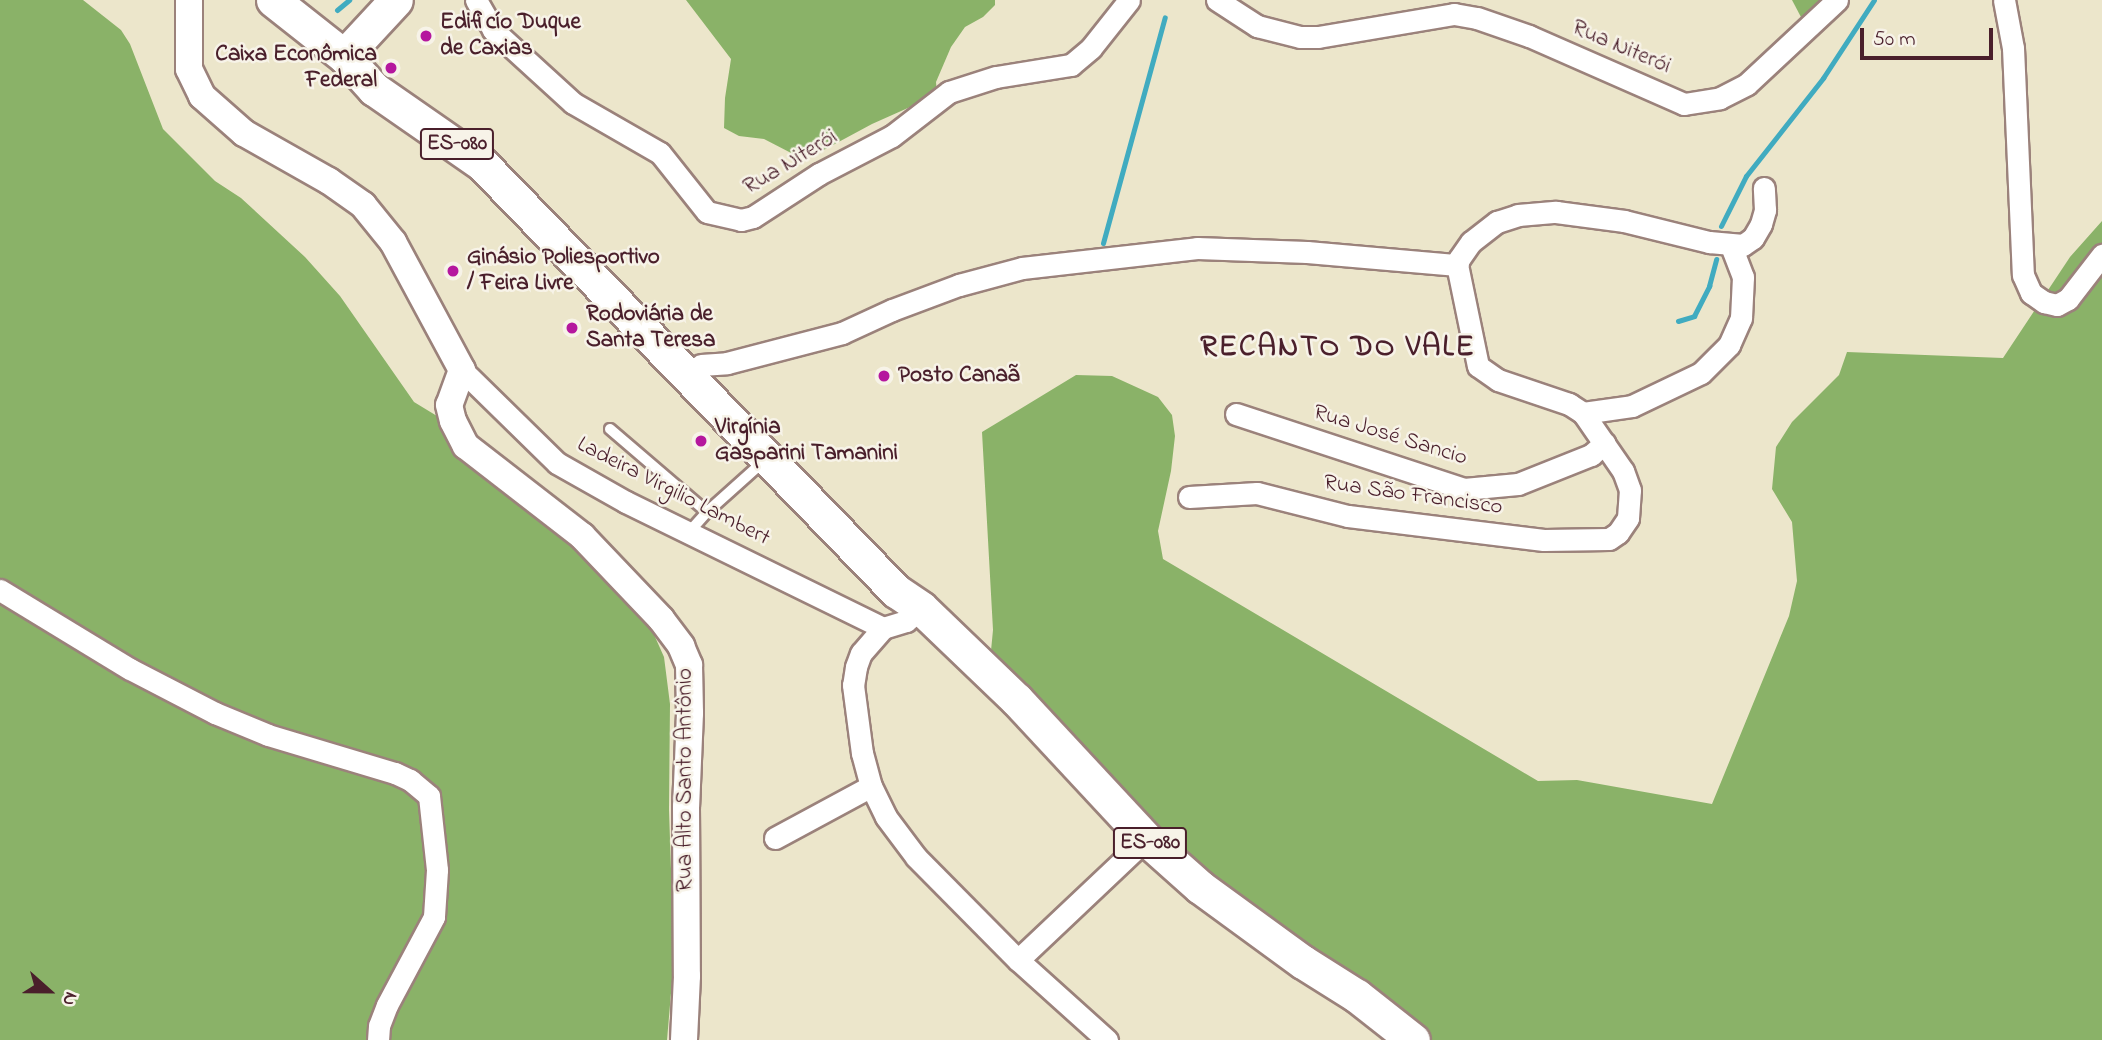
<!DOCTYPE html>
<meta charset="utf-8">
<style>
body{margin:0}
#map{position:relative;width:2102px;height:1040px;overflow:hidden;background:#ece6cb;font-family:"Indie Flower",sans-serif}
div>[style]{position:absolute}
.forest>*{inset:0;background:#8ab268}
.stream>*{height:5px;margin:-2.5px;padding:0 2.5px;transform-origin:2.5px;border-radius:2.5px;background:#40abc0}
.roads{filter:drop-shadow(2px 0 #9b827b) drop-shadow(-2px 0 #9b827b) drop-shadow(0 2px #9b827b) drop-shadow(0 -2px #9b827b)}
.service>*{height:10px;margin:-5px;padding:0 5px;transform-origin:5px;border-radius:5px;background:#fff}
.minor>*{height:21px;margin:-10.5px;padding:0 10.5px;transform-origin:10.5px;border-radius:10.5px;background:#fff}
.tertiary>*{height:26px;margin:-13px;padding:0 13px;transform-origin:13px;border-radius:13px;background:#fff}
.primary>*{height:33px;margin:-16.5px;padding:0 16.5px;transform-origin:16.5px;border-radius:16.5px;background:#fff}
.dots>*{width:19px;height:19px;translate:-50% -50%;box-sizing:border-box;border:4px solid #f7f3e8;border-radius:50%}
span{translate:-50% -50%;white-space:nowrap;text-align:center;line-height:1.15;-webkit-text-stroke:5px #f7f3e8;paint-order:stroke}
.shield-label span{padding:2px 5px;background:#f7f3e8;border:2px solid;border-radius:5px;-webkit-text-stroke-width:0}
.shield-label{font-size:21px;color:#4a1f2b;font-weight:700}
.poi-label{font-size:23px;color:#4a1f2b;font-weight:700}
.left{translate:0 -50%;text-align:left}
.right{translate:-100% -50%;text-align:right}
.street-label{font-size:23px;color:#4a1f2b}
.district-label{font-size:30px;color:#4a1f2b;font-weight:700;letter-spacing:2px}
.north{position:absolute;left:14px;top:956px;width:70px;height:70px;-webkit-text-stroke:5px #f7f3e8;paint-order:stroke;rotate:111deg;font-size:19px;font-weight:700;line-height:28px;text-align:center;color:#4a1f2b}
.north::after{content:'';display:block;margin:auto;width:24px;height:32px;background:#4a1f2b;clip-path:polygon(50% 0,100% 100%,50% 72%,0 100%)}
.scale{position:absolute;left:1860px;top:28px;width:133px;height:32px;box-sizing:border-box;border:4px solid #4a1f2b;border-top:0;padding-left:9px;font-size:21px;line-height:24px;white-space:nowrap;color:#4a1f2b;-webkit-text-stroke:5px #f7f3e8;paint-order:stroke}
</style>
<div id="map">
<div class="forest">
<i style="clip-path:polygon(0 0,83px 0,121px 30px,130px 44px,163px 129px,215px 181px,241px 198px,305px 257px,340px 296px,414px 402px,455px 427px,551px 516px,648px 621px,664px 657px,670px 704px,669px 810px,674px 958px,667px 1040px,0 1040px)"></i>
<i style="clip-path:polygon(686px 0,995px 0,995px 5px,983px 17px,965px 27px,951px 47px,936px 82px,937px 95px,872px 124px,820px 152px,795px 155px,764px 139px,739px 136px,724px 128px,725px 98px,731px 59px)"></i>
<i style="clip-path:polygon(1792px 0,1823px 0,1802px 19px)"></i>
<i style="clip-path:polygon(2102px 221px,2102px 1040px,1428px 1040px,1219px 893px,990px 661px,993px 630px,982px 432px,1076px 375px,1112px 376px,1158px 397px,1172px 415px,1175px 436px,1171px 471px,1158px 531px,1163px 559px,1538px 781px,1577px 780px,1712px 804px,1789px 616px,1797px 581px,1792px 522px,1772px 489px,1776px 447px,1792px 422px,1839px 375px,1847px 352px,2003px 358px,2070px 257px)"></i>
</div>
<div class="stream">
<i style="left:337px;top:10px;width:16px;rotate:-40deg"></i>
<i style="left:1721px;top:226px;width:56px;rotate:-63.4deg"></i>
<i style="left:1746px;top:176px;width:125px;rotate:-51.8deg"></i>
<i style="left:1823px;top:78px;width:93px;rotate:-56.8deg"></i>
<i style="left:1103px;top:243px;width:234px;rotate:-74.7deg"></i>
<i style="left:1678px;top:321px;width:17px;rotate:-17deg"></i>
<i style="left:1694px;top:316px;width:34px;rotate:-63deg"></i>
<i style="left:1709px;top:286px;width:28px;rotate:-75deg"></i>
</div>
<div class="roads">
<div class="service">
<i style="left:610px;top:429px;width:128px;rotate:40.6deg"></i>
<i style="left:707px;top:512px;width:25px;rotate:132deg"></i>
<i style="left:707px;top:512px;width:78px;rotate:-41.9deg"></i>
</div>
<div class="minor">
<i style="left:476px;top:0;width:34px;rotate:60deg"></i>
<i style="left:493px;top:30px;width:108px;rotate:42.4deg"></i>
<i style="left:573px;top:103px;width:100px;rotate:29.9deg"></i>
<i style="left:660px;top:153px;width:75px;rotate:51.5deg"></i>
<i style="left:707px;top:212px;width:35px;rotate:13deg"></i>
<i style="left:741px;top:220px;width:12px;rotate:-14deg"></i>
<i style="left:753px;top:217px;width:79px;rotate:-33.1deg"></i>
<i style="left:819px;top:174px;width:82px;rotate:-27.5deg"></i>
<i style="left:892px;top:136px;width:72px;rotate:-37.7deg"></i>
<i style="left:949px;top:92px;width:49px;rotate:-17.7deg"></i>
<i style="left:996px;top:77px;width:76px;rotate:-9.1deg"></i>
<i style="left:1071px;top:65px;width:26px;rotate:-40deg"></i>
<i style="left:1091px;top:48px;width:61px;rotate:-51.6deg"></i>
<i style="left:1217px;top:0;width:48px;rotate:33deg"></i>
<i style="left:1257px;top:26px;width:44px;rotate:14.3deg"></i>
<i style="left:1300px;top:37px;width:18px"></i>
<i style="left:1318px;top:37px;width:138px;rotate:-9.6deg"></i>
<i style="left:1454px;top:14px;width:23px;rotate:10deg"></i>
<i style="left:1477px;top:18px;width:55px;rotate:19.1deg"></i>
<i style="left:1529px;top:36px;width:169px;rotate:23.7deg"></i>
<i style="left:1684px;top:104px;width:36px;rotate:-9deg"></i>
<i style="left:1720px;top:98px;width:30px;rotate:-27deg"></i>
<i style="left:1747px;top:84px;width:123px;rotate:-43deg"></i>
<i style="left:2004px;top:0;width:49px;rotate:79.4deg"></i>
<i style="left:2013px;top:48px;width:227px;rotate:87.5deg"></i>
<i style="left:2023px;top:275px;width:20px;rotate:66deg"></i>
<i style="left:2031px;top:293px;width:16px;rotate:35deg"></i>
<i style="left:2044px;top:302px;width:13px;rotate:13deg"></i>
<i style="left:2057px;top:305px;width:13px;rotate:-29deg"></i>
<i style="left:2068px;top:299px;width:56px;rotate:-52.3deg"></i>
<i style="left:701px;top:365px;width:26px;rotate:-4deg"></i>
<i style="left:727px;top:363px;width:119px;rotate:-14.6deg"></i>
<i style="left:842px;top:333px;width:55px;rotate:-24.7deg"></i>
<i style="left:892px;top:310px;width:72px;rotate:-20.5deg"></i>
<i style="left:959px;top:285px;width:65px;rotate:-15.1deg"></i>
<i style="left:1022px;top:268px;width:176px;rotate:-6.5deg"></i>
<i style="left:1197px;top:248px;width:110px;rotate:2.1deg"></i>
<i style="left:1307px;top:252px;width:151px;rotate:5deg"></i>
<i style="left:462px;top:370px;width:133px;rotate:44.4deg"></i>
<i style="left:557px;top:463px;width:79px;rotate:29.5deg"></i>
<i style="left:626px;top:502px;width:286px;rotate:26.1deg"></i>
<i style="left:1583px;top:413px;width:49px;rotate:-8.1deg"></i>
<i style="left:1632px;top:406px;width:76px;rotate:-25.6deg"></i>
<i style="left:1701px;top:373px;width:40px;rotate:-45deg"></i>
<i style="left:1729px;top:345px;width:30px;rotate:-66deg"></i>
<i style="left:1741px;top:318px;width:41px;rotate:-87.2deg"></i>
<i style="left:1743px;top:277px;width:33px;rotate:-111deg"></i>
<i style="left:1236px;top:414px;width:240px;rotate:18.2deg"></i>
<i style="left:1464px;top:489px;width:54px;rotate:-5.3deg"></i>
<i style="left:1518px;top:484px;width:79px;rotate:-21.7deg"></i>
<i style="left:1591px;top:455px;width:18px;rotate:-41deg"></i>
<i style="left:1189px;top:497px;width:68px;rotate:-3.4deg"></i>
<i style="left:1257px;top:493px;width:94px;rotate:14.2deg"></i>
<i style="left:1348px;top:516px;width:197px;rotate:7deg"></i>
<i style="left:1544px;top:540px;width:65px;rotate:-0.9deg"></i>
<i style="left:1609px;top:539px;width:11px;rotate:-34deg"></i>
<i style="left:1618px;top:533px;width:18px;rotate:-56deg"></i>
<i style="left:1628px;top:518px;width:28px;rotate:-86deg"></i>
<i style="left:1630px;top:490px;width:20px;rotate:-110deg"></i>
<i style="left:1623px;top:471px;width:70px;rotate:-124.6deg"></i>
<i style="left:1583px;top:413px;width:17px;rotate:-147deg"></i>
<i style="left:1569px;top:404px;width:75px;rotate:-161.3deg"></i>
<i style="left:1498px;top:380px;width:24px;rotate:-145deg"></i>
<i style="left:1478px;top:366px;width:103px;rotate:-101.7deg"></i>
<i style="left:1457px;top:265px;width:6px;rotate:-72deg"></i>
<i style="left:1459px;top:259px;width:21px;rotate:-55deg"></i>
<i style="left:1471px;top:242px;width:33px;rotate:-38deg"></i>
<i style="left:1497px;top:222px;width:22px;rotate:-18deg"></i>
<i style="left:1518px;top:215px;width:38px;rotate:-5deg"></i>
<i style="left:1556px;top:212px;width:69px;rotate:7.5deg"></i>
<i style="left:1624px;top:221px;width:88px;rotate:13.9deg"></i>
<i style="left:1709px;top:242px;width:34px;rotate:5deg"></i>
<i style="left:1743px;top:245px;width:12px;rotate:-35deg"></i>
<i style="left:1753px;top:238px;width:16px;rotate:-60deg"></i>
<i style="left:1761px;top:224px;width:15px;rotate:-74deg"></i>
<i style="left:1765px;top:210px;width:22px;rotate:-93deg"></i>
<i style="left:0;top:590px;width:152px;rotate:31.3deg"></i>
<i style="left:130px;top:669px;width:96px;rotate:27.4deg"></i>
<i style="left:215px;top:713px;width:57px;rotate:22.5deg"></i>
<i style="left:268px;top:735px;width:133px;rotate:16.7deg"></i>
<i style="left:395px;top:773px;width:17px;rotate:25deg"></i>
<i style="left:410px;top:780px;width:25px;rotate:40deg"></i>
<i style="left:429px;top:796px;width:74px;rotate:83.8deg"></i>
<i style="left:437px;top:870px;width:47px;rotate:93.7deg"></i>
<i style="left:434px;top:917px;width:100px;rotate:118.1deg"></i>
<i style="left:387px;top:1005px;width:22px;rotate:111deg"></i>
<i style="left:379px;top:1026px;width:14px;rotate:94deg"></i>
<i style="left:921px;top:608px;width:20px;rotate:139deg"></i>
<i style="left:906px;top:621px;width:24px;rotate:163deg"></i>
<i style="left:883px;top:628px;width:33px;rotate:131deg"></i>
<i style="left:861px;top:653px;width:15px;rotate:110deg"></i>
<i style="left:856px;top:667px;width:18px;rotate:99deg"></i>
<i style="left:853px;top:685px;width:69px;rotate:82.5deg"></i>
<i style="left:862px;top:753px;width:34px;rotate:75deg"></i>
<i style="left:871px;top:786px;width:34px;rotate:64deg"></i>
<i style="left:886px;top:817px;width:50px;rotate:53.1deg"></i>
<i style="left:916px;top:857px;width:145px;rotate:45.3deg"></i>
<i style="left:1018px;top:960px;width:120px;rotate:42deg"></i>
<i style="left:775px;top:838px;width:109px;rotate:-28.4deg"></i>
<i style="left:1018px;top:960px;width:176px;rotate:-43.4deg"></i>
</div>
<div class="tertiary">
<i style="left:189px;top:0;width:69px;rotate:90deg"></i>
<i style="left:189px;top:69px;width:30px;rotate:64deg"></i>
<i style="left:202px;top:96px;width:56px;rotate:41.4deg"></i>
<i style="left:244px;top:133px;width:98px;rotate:29.5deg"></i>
<i style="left:329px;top:181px;width:42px;rotate:35.2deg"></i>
<i style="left:363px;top:205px;width:48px;rotate:51deg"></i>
<i style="left:393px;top:242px;width:145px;rotate:61.7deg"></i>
<i style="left:462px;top:370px;width:37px;rotate:110deg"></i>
<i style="left:449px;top:405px;width:16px;rotate:76deg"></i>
<i style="left:453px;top:421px;width:28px;rotate:63deg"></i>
<i style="left:466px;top:446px;width:147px;rotate:37.8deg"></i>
<i style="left:582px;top:536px;width:115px;rotate:46.4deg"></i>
<i style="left:661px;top:619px;width:34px;rotate:53deg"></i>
<i style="left:681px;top:646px;width:21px;rotate:67deg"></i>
<i style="left:689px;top:665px;width:48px;rotate:88.8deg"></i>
<i style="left:690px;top:713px;width:94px;rotate:92.4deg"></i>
<i style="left:686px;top:807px;width:169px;rotate:89.7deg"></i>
<i style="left:687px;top:976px;width:64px;rotate:92.7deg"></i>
</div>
<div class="primary">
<i style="left:273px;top:0;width:90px;rotate:38.3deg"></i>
<i style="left:344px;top:56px;width:45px;rotate:47.7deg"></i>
<i style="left:374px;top:89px;width:131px;rotate:34.8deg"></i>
<i style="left:482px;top:164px;width:595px;rotate:45.89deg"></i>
<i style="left:896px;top:591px;width:30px;rotate:34deg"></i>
<i style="left:921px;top:608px;width:133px;rotate:43.8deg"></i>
<i style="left:1017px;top:700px;width:190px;rotate:47.1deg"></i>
<i style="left:1146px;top:839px;width:72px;rotate:41.6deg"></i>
<i style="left:1200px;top:887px;width:127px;rotate:36.1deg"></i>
<i style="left:1303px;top:962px;width:64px;rotate:32.2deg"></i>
<i style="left:1357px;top:996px;width:71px;rotate:38.2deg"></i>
<i style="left:344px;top:56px;width:76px;rotate:-47.1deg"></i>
</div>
</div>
<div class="dots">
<i style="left:426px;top:36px;background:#b5179e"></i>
<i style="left:391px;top:68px;background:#b5179e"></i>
<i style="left:453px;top:271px;background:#b5179e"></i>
<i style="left:572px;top:328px;background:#b5179e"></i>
<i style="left:884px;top:376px;background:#b5179e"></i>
<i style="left:701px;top:441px;background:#b5179e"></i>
</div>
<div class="shield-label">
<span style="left:457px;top:144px">ES-080</span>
<span style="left:1150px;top:843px">ES-080</span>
</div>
<div class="poi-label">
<span class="left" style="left:440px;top:36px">Edificío Duque<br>de Caxias</span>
<span class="right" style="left:377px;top:68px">Caixa Econômica<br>Federal</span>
<span class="left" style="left:467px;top:271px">Ginásio Poliesportivo<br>/ Feira Livre</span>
<span class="left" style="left:586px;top:328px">Rodoviária de<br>Santa Teresa</span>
<span class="left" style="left:898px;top:376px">Posto Canaã</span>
<span class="left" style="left:715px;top:441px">Virgínia<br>Gasparini Tamanini</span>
</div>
<div class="street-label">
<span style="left:1621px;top:48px;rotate:23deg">Rua Niterói</span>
<span style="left:791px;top:163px;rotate:-31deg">Rua Niterói</span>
<span style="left:1390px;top:436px;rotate:17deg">Rua José Sancio</span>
<span style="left:673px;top:492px;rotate:27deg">Ladeira Virgilio Lambert</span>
<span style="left:1413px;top:496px;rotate:8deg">Rua São Francisco</span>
<span style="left:686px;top:780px;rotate:-90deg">Rua Alto Santo Antônio</span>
</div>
<div class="district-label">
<span style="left:1338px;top:348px">RECANTO DO VALE</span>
</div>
<div class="north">N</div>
<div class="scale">50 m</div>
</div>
